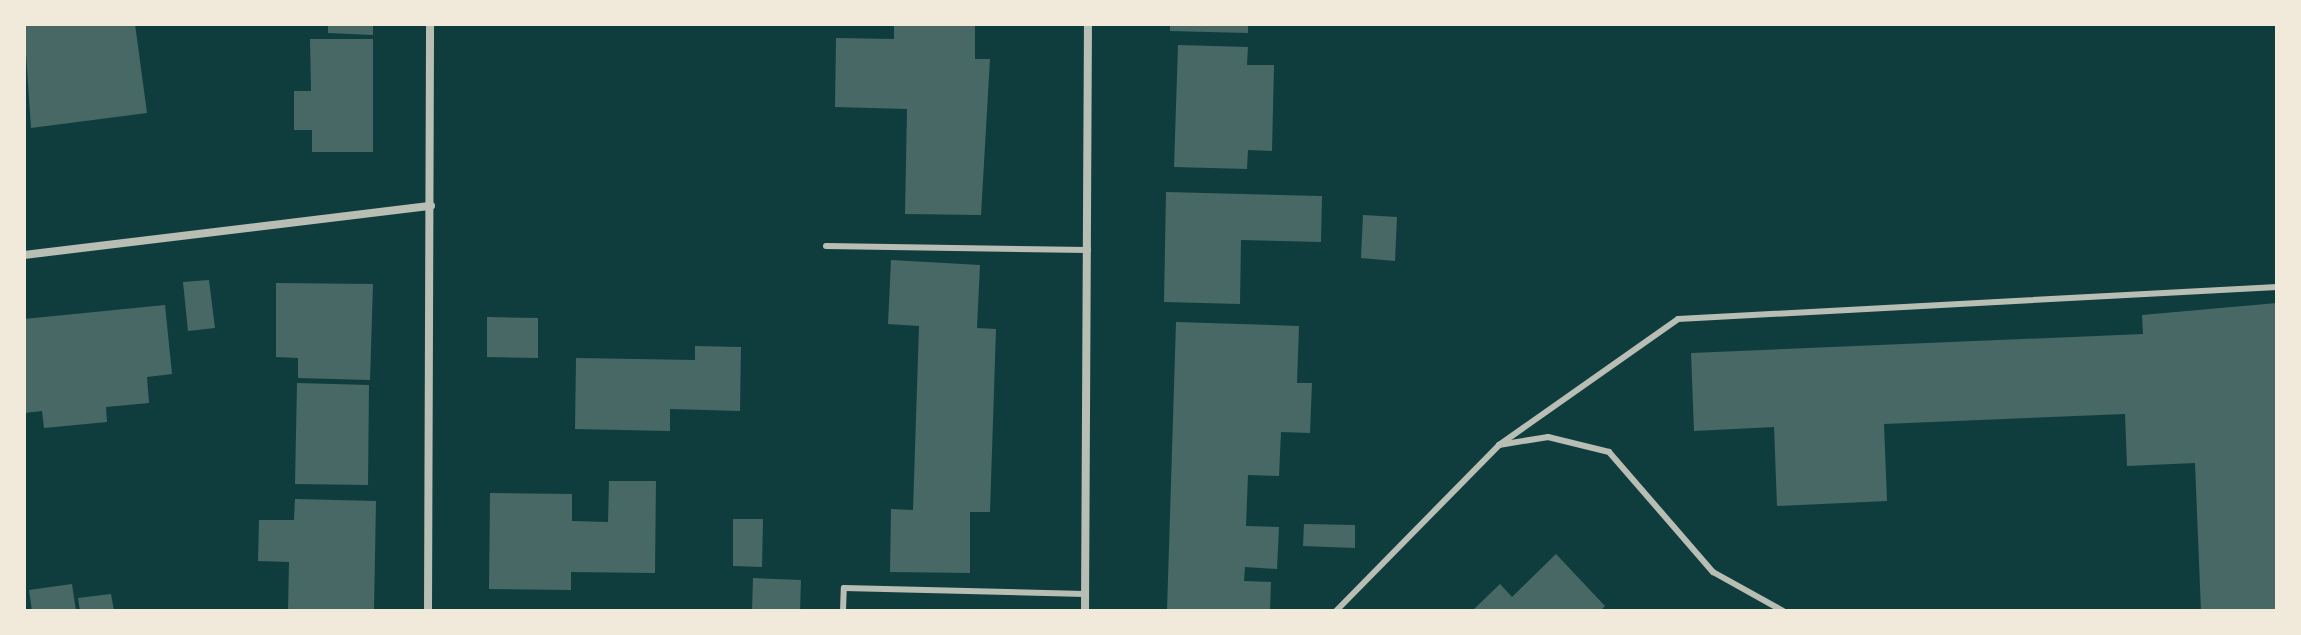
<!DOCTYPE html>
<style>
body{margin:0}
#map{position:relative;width:2301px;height:635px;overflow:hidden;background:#0f3d3e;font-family:Karla,sans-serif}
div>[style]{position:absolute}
.building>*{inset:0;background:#486865}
.service>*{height:6px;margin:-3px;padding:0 3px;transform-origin:3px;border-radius:3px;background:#b8beb3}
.minor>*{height:8px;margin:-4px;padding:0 4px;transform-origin:4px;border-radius:4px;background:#b8beb3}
span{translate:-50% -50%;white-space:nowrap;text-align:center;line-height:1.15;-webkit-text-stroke:8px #f1e9da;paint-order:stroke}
.frame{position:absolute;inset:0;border:26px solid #f1e9da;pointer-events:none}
</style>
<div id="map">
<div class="building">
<i style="clip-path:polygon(24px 24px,135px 24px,147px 113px,31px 128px)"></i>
<i style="clip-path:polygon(328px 24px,373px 24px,373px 35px,328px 33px)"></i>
<i style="clip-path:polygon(894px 24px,975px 24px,975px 59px,990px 59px,981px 215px,905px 214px,907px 109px,835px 107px,836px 38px,894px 39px)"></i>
<i style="clip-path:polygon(1170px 24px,1248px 24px,1248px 33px,1170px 31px)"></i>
<i style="clip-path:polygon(310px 39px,373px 39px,373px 152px,312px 152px,312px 130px,294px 130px,294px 91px,311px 91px)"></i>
<i style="clip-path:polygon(1178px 45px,1248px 47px,1247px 65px,1274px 65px,1272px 151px,1248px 150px,1247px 169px,1174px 167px)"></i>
<i style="clip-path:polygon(1166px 192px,1322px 196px,1321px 242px,1241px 240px,1240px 304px,1164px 302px)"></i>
<i style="clip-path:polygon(1363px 215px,1397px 217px,1395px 261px,1361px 258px)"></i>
<i style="clip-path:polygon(891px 260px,980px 265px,977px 328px,996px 329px,990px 512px,970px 512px,970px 573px,890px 572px,891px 509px,913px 510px,919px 326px,888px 324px)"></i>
<i style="clip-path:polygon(209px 280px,215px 328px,188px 331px,183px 282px)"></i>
<i style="clip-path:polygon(276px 283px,373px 284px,370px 380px,298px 378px,298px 358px,276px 357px)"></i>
<i style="clip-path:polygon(2277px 303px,2277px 611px,2201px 611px,2195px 463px,2127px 466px,2125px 414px,1884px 424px,1887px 501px,1777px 506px,1774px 427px,1694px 431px,1691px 353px,2143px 334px,2142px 315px)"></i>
<i style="clip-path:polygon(165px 305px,172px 374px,147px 377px,149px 403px,106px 407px,107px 422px,44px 428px,42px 411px,24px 413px,24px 319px)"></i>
<i style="clip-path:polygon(487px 317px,538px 318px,538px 358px,487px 357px)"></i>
<i style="clip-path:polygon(1176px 322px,1299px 326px,1297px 383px,1312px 383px,1310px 433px,1281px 432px,1279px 476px,1248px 475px,1246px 526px,1279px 527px,1277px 569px,1245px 567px,1244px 581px,1271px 582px,1270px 611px,1167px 611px)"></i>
<i style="clip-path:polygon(695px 346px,741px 347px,740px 411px,670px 409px,670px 431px,575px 429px,576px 358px,695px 360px)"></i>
<i style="clip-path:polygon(297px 383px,369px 385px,368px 485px,295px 484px)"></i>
<i style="clip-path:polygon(609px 481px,656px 481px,655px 573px,571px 572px,571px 590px,489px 589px,490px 493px,572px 494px,572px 521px,608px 522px)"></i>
<i style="clip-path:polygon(295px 499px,376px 501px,374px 611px,288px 611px,289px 562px,258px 561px,259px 520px,294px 520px)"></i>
<i style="clip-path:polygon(733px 519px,763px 519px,762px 567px,733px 566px)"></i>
<i style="clip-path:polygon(1304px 524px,1355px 525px,1355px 548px,1303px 546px)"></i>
<i style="clip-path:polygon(1556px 554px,1605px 606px,1600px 611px,1472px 611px,1500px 584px,1512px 597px)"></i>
<i style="clip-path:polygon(753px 578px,801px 580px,800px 611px,752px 611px)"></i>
<i style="clip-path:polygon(72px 584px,76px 611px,32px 611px,29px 590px)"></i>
<i style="clip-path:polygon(111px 594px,114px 611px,80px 611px,78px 598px)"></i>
</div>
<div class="service">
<i style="left:826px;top:246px;width:262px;rotate:0.9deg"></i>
<i style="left:1499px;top:445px;width:219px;rotate:-35.1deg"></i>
<i style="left:1678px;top:319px;width:600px;rotate:-3.06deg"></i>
<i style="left:843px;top:611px;width:23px;rotate:-88deg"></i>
<i style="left:844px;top:588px;width:241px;rotate:1.4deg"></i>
<i style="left:1336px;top:611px;width:233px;rotate:-45.5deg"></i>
<i style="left:1499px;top:445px;width:50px;rotate:-9.3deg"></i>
<i style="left:1548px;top:437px;width:63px;rotate:13.8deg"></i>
<i style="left:1609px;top:452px;width:159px;rotate:49.1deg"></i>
<i style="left:1713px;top:572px;width:80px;rotate:29.1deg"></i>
</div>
<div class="minor">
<i style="left:24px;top:255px;width:410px;rotate:-6.9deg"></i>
<i style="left:428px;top:611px;width:587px;rotate:-89.8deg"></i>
<i style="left:1085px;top:611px;width:587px;rotate:-89.71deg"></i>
</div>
<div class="frame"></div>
</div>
